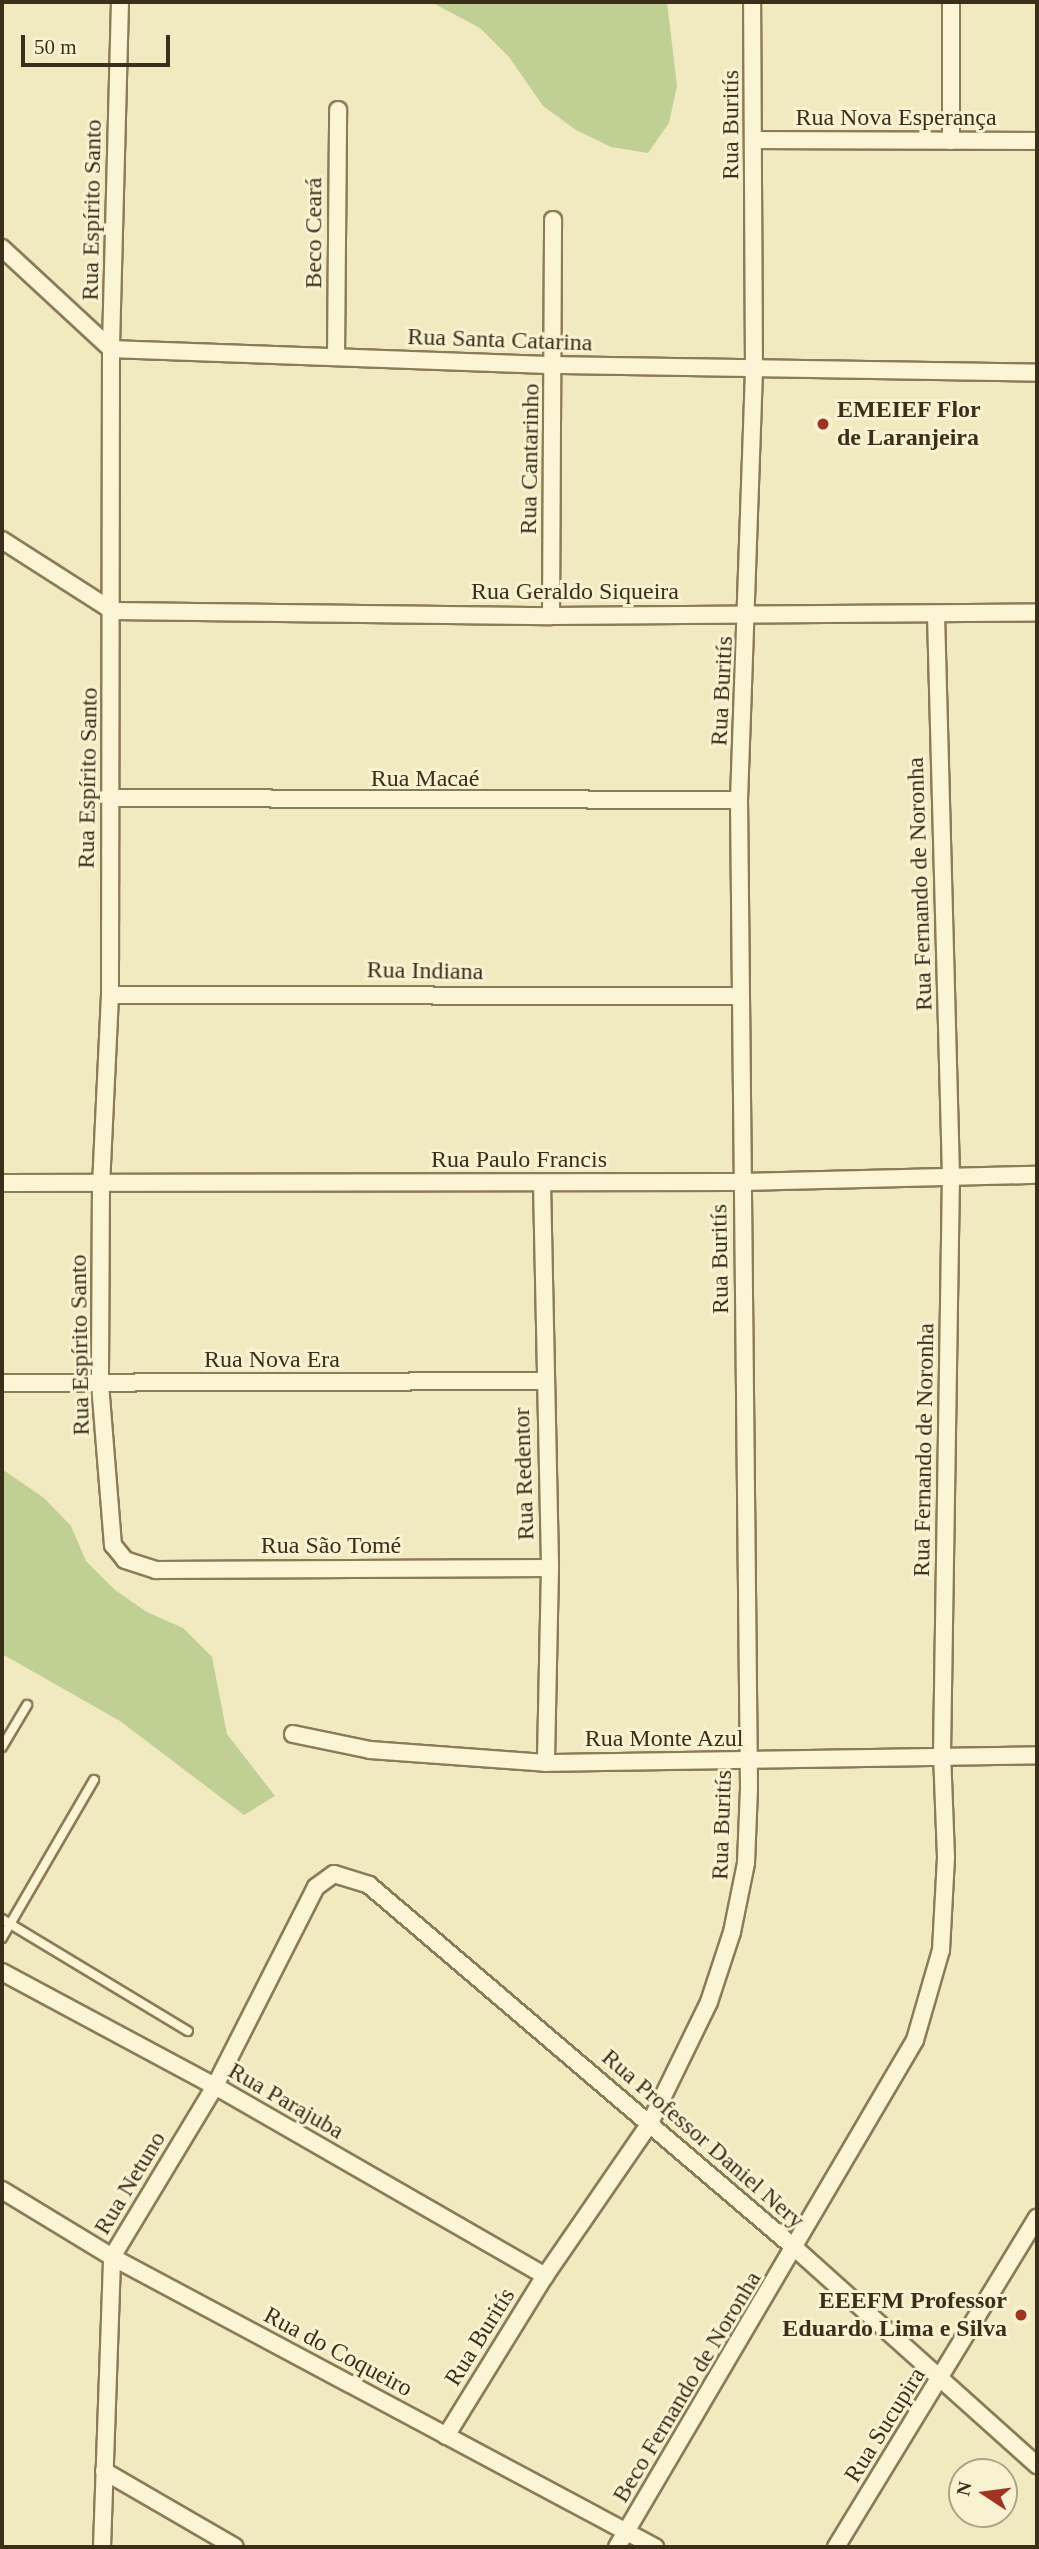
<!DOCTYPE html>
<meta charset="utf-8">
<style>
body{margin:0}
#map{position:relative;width:1039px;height:2549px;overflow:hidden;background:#f1eac1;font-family:"Times New Roman",serif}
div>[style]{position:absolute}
.green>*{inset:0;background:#c0d094}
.roads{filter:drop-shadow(2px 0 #8c7b57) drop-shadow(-2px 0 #8c7b57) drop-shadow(0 2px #8c7b57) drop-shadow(0 -2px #8c7b57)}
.service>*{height:8px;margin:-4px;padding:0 4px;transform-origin:4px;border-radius:4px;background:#fbf5d5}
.minor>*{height:16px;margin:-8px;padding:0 8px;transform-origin:8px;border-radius:8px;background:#fbf5d5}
.dots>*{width:19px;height:19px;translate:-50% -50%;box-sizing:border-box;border:4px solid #f8f2d1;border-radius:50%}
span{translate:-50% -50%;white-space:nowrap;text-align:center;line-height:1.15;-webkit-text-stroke:6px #f8f2d1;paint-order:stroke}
.street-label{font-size:24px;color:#3b2f1c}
.poi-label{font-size:24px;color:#3b2f1c;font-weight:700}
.left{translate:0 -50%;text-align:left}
.right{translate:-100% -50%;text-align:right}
.frame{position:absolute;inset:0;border:4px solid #3b2f1c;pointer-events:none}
.north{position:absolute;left:948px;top:2458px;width:70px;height:70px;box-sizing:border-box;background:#f8f2d1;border:2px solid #aca489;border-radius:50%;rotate:283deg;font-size:19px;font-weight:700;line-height:28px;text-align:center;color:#3b2f1c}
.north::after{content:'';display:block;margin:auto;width:24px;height:32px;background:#9f3423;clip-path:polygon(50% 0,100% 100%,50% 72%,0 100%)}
.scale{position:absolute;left:21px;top:35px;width:149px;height:32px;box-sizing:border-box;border:4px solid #3b2f1c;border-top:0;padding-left:9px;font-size:21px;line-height:24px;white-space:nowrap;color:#3b2f1c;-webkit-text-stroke:5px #f8f2d1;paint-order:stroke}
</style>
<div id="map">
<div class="green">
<i style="clip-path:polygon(431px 2px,667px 2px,677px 86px,669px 123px,648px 153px,611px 147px,576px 130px,543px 106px,509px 57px,480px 28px)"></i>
<i style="clip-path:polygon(2px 1469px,44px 1498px,71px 1526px,86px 1561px,115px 1590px,147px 1612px,183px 1628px,212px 1657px,227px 1734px,275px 1796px,244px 1815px,120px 1721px,2px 1654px)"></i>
</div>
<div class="roads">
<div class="service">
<i style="left:2px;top:1747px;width:49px;rotate:-59.2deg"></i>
<i style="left:2px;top:1919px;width:217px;rotate:31.1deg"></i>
<i style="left:2px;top:1938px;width:183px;rotate:-59.8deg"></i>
</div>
<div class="minor">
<i style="left:120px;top:2px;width:347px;rotate:91.5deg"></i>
<i style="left:111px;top:349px;width:646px;rotate:90.09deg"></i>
<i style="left:110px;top:995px;width:188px;rotate:92.7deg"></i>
<i style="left:101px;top:1183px;width:201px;rotate:90.3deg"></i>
<i style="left:100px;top:1384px;width:162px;rotate:85.4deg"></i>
<i style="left:113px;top:1545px;width:19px;rotate:51deg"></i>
<i style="left:125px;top:1560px;width:33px;rotate:18deg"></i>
<i style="left:156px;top:1570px;width:394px;rotate:-0.3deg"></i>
<i style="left:754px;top:140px;width:283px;rotate:0.2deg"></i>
<i style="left:951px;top:141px;width:139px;rotate:-90deg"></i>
<i style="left:2px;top:248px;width:149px;rotate:42.8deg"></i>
<i style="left:111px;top:349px;width:443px;rotate:2.1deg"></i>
<i style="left:554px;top:365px;width:483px;rotate:0.9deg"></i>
<i style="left:336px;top:356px;width:246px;rotate:-89.5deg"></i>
<i style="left:2px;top:540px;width:132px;rotate:32.6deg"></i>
<i style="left:113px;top:611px;width:438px;rotate:0.7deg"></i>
<i style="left:551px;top:616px;width:486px;rotate:-0.4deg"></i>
<i style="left:551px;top:616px;width:396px;rotate:-89.7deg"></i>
<i style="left:110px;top:798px;width:629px;rotate:0.18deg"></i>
<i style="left:110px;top:995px;width:629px;rotate:0.09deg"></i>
<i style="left:2px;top:1183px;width:740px;rotate:-0.08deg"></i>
<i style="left:742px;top:1182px;width:295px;rotate:-1.4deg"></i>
<i style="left:542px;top:1183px;width:385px;rotate:88.8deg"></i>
<i style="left:550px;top:1568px;width:195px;rotate:91.2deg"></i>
<i style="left:2px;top:1383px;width:541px;rotate:-0.21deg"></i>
<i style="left:293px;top:1734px;width:79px;rotate:11.7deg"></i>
<i style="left:370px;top:1750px;width:176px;rotate:4.2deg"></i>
<i style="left:546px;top:1763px;width:491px;rotate:-0.9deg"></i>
<i style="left:2px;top:1972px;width:242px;rotate:28.2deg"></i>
<i style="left:215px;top:2086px;width:381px;rotate:29.9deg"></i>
<i style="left:2px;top:2190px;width:129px;rotate:31.3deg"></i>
<i style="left:112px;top:2257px;width:616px;rotate:28.11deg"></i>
<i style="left:446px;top:2436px;width:188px;rotate:-58.3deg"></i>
<i style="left:545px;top:2276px;width:186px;rotate:-55.5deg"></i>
<i style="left:650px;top:2123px;width:135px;rotate:-64deg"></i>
<i style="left:709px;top:2002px;width:74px;rotate:-71.8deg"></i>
<i style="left:732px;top:1932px;width:70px;rotate:-78.5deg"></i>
<i style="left:746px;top:1863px;width:76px;rotate:-87.7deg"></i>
<i style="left:749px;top:1787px;width:987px;rotate:-90.58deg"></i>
<i style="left:739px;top:800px;width:431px;rotate:-88deg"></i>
<i style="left:754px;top:369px;width:367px;rotate:-90.3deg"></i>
<i style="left:104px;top:2471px;width:151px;rotate:30.1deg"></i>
<i style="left:102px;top:2547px;width:290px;rotate:-88deg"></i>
<i style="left:112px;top:2257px;width:200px;rotate:-58.9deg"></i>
<i style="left:215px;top:2086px;width:223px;rotate:-63.1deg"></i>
<i style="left:316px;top:1887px;width:22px;rotate:-36deg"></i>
<i style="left:334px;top:1874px;width:37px;rotate:17deg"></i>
<i style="left:369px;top:1885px;width:561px;rotate:40.45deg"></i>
<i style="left:796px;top:2249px;width:324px;rotate:41.9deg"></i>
<i style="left:617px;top:2547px;width:588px;rotate:-59.55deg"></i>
<i style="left:915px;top:2040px;width:94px;rotate:-73.9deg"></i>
<i style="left:941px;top:1950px;width:93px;rotate:-86.9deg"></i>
<i style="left:946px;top:1857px;width:103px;rotate:-92.2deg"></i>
<i style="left:942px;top:1754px;width:578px;rotate:-89.11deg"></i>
<i style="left:951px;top:1176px;width:560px;rotate:-91.53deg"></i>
<i style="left:836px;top:2547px;width:386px;rotate:-58.6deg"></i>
</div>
</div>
<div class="dots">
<i style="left:823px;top:424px;background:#9f3423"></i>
<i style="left:1021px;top:2315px;background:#9f3423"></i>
</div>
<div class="street-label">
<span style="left:896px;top:118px">Rua Nova Esperança</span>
<span style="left:731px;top:125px;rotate:-90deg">Rua Buritís</span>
<span style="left:92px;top:210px;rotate:-89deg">Rua Espírito Santo</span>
<span style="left:314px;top:233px;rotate:-90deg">Beco Ceará</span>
<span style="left:500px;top:340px;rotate:2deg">Rua Santa Catarina</span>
<span style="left:530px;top:459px;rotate:-89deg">Rua Cantarinho</span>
<span style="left:575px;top:592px">Rua Geraldo Siqueira</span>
<span style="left:722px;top:691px;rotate:-87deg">Rua Buritís</span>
<span style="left:88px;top:778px;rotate:-89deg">Rua Espírito Santo</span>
<span style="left:425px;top:779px">Rua Macaé</span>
<span style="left:920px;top:884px;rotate:-92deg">Rua Fernando de Noronha</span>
<span style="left:425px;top:971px;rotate:1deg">Rua Indiana</span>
<span style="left:519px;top:1160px">Rua Paulo Francis</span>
<span style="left:720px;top:1259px;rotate:-91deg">Rua Buritís</span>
<span style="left:80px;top:1345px;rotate:-91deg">Rua Espírito Santo</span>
<span style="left:272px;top:1360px">Rua Nova Era</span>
<span style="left:924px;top:1450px;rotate:-89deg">Rua Fernando de Noronha</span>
<span style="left:524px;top:1474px;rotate:-92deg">Rua Redentor</span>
<span style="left:331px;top:1546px">Rua São Tomé</span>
<span style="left:664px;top:1739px">Rua Monte Azul</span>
<span style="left:722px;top:1825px;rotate:-88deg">Rua Buritís</span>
<span style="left:286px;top:2101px;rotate:30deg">Rua Parajuba</span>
<span style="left:703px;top:2139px;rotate:41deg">Rua Professor Daniel Nery</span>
<span style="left:130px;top:2183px;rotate:-59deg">Rua Netuno</span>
<span style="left:480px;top:2337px;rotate:-58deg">Rua Buritís</span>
<span style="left:338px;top:2352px;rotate:28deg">Rua do Coqueiro</span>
<span style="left:687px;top:2387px;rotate:-59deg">Beco Fernando de Noronha</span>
<span style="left:885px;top:2425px;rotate:-58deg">Rua Sucupira</span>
</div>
<div class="poi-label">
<span class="left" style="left:837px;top:424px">EMEIEF Flor<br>de Laranjeira</span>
<span class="right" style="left:1007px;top:2315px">EEEFM Professor<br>Eduardo Lima e Silva</span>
</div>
<div class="frame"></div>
<div class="north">N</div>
<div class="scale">50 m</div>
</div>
